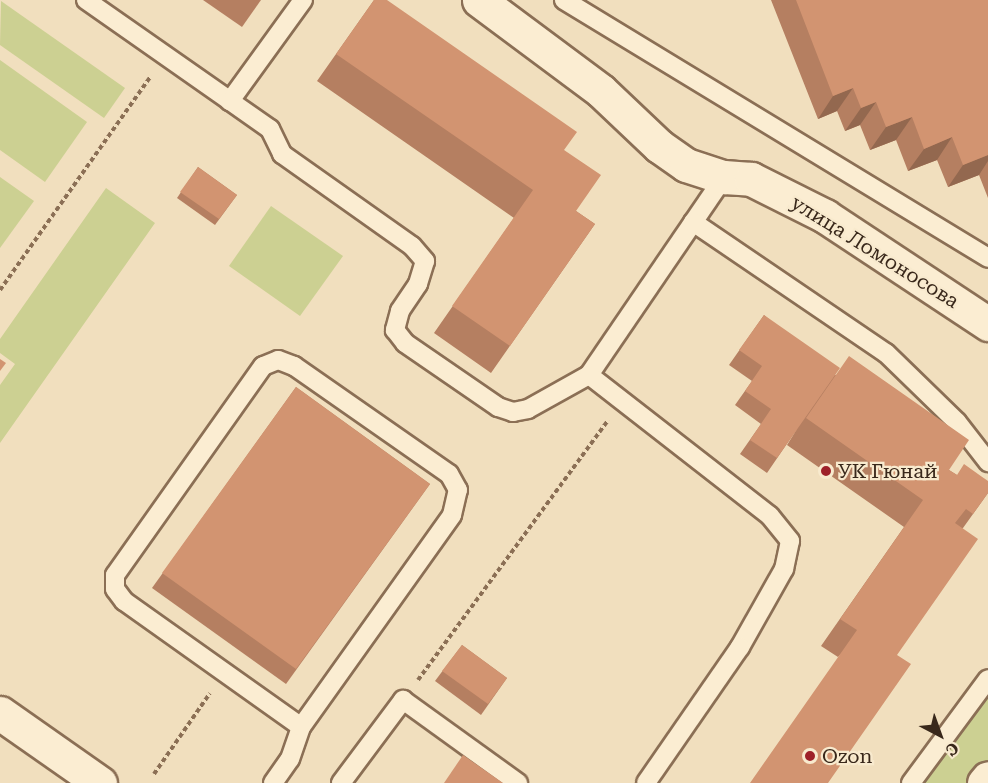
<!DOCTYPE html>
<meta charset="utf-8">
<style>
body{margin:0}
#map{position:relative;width:988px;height:783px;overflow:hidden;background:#f1dfbe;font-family:"Roboto Serif",serif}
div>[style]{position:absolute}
.green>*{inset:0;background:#ccd092}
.path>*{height:4px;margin-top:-2px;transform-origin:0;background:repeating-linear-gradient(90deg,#8b6f55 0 4.5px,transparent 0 7.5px)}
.roads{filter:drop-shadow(2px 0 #8b6f55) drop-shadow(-2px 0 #8b6f55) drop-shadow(0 2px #8b6f55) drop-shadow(0 -2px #8b6f55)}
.service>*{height:18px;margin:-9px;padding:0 9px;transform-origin:9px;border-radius:9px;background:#fbedd2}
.minor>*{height:33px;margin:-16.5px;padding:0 16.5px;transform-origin:16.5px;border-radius:16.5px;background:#fbedd2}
.wall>*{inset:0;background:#b57f61}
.shaded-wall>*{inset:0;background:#93684f}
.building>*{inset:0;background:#d29471}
.dots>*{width:16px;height:16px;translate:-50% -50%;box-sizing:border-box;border:3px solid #f8eace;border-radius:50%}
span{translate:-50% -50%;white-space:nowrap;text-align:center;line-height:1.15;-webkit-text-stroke:4.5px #f8eace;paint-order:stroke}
.street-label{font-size:20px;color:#39281b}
.poi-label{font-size:20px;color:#39281b}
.left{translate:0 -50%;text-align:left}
.north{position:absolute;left:910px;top:705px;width:60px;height:60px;-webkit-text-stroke:4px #f8eace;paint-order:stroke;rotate:139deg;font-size:16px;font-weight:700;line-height:24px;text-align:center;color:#39281b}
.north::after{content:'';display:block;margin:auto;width:21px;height:27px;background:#39281b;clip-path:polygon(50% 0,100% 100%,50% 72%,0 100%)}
</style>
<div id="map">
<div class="green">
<i style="clip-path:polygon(1px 1px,125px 88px,104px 118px,0 45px)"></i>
<i style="clip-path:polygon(0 60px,87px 122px,45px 182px,0 150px)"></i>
<i style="clip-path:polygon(0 177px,34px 201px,0 248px)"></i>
<i style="clip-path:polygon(106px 188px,155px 223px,0 443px,0 385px,15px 364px,0 353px,0 339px)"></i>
<i style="clip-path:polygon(271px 206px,343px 256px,300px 316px,229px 266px)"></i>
<i style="clip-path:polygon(988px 679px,988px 783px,911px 783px)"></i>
</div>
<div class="path">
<i style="left:0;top:290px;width:262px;rotate:-54.8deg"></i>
<i style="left:418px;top:680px;width:322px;rotate:-53.8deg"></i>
<i style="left:154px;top:774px;width:98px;rotate:-55.3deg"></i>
</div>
<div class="roads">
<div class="service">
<i style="left:86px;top:0;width:176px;rotate:35deg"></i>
<i style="left:303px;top:0;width:125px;rotate:125.9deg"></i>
<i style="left:230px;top:101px;width:49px;rotate:35deg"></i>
<i style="left:270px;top:129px;width:28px;rotate:64deg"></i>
<i style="left:282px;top:154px;width:159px;rotate:35.3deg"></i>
<i style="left:412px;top:246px;width:20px;rotate:49deg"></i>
<i style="left:425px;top:261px;width:24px;rotate:107deg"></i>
<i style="left:418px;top:284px;width:32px;rotate:124deg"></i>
<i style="left:400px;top:311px;width:20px;rotate:105deg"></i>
<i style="left:395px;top:330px;width:16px;rotate:52deg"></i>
<i style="left:405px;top:343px;width:113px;rotate:34.5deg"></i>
<i style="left:498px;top:407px;width:16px;rotate:18deg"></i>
<i style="left:513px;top:412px;width:15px;rotate:-11deg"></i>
<i style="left:528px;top:409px;width:70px;rotate:-29.1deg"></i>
<i style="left:589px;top:375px;width:240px;rotate:-55.7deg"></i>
<i style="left:564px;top:0;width:496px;rotate:31.3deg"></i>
<i style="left:693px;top:222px;width:233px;rotate:34.2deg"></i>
<i style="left:886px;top:353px;width:99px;rotate:44.2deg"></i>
<i style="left:957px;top:422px;width:51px;rotate:52.2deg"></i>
<i style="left:589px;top:375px;width:229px;rotate:37.9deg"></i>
<i style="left:770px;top:516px;width:32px;rotate:51deg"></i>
<i style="left:790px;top:541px;width:29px;rotate:102deg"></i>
<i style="left:784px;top:569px;width:90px;rotate:119.4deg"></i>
<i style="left:740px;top:647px;width:165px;rotate:124.7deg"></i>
<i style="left:273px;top:783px;width:29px;rotate:-55deg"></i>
<i style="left:290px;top:759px;width:34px;rotate:-71deg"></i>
<i style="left:301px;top:727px;width:260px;rotate:-54.5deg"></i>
<i style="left:452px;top:515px;width:26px;rotate:-77deg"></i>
<i style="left:458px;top:490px;width:18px;rotate:-119deg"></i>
<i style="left:449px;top:474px;width:189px;rotate:-145.1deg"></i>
<i style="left:294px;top:366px;width:17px;rotate:-159deg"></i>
<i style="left:278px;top:360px;width:16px;rotate:158deg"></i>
<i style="left:263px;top:366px;width:256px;rotate:125.3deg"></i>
<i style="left:115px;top:575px;width:14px;rotate:90deg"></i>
<i style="left:115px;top:589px;width:15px;rotate:53deg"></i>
<i style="left:124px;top:601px;width:217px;rotate:35.4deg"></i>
<i style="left:341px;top:783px;width:104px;rotate:-53.2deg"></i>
<i style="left:403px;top:700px;width:142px;rotate:35.8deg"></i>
<i style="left:911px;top:783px;width:129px;rotate:-53.5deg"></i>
</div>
<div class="minor">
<i style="left:479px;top:0;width:152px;rotate:36.7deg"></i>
<i style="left:601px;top:91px;width:80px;rotate:43.5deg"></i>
<i style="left:659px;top:146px;width:33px;rotate:35deg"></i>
<i style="left:686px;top:165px;width:40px;rotate:18deg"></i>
<i style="left:724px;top:177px;width:27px;rotate:4deg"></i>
<i style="left:751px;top:179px;width:83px;rotate:26.6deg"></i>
<i style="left:825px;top:216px;width:196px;rotate:33.5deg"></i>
<i style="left:0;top:713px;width:122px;rotate:35deg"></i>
<i style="left:984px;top:783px;width:6px;rotate:-51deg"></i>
</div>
</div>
<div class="wall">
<i style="clip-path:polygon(203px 0,261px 0,242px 27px)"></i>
<i style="clip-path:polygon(374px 0,564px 150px,576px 211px,595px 224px,491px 373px,434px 333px,514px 218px,317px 81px)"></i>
<i style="clip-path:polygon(771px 0,988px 0,988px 198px,979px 175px,948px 187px,937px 160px,908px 171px,896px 140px,870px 150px,860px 125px,845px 131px,837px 111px,818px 119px)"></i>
<i style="clip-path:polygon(198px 167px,237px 195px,215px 225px,177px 198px)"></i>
<i style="clip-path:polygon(764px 315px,949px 470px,957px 475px,988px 493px,963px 528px,838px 657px,821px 646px,904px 527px,787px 445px,797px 429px,767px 473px,740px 454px,761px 424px,735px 405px,752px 381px,729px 365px)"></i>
<i style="clip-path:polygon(296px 387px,430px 484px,286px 684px,152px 588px)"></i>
<i style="clip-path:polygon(462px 645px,507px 678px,481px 715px,435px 681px)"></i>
</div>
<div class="shaded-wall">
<i style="clip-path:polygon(853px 88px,837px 111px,818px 119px,833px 96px)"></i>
<i style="clip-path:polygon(876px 102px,860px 125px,845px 131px,861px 108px)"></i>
<i style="clip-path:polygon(912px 117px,896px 140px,870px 150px,886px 127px)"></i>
<i style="clip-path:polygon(952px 137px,937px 160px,908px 171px,924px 149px)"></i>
<i style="clip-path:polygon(988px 155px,988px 161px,979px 175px,948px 187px,963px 165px)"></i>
</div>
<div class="building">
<i style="clip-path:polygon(374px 0,387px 0,577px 132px,564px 150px,601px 175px,576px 211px,595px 224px,510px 346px,452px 306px,533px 190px,336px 54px)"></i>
<i style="clip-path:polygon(796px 0,988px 0,988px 155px,963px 165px,952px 137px,924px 149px,912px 117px,886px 127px,876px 102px,861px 108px,853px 88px,833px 96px)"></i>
<i style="clip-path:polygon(198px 167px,237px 195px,219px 219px,180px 192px)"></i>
<i style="clip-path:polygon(764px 315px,840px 368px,777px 458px,750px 440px,771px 409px,745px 391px,762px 366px,739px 350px)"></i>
<i style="clip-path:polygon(849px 356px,969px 440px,949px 470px,957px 475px,964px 464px,988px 481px,988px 493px,973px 514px,966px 509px,955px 523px,978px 539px,897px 655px,911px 664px,828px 783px,750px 783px,857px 630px,840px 619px,923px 500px,806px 418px)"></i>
<i style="clip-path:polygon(0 359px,6px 363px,0 371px)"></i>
<i style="clip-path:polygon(296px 387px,430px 484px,296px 669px,162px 573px)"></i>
<i style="clip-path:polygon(462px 645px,507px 678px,488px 704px,442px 671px)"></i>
<i style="clip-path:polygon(463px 755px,503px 783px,444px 783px)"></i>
</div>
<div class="dots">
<i style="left:826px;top:471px;background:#9e2129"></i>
<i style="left:810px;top:756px;background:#9e2129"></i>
</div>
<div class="street-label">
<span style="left:875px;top:252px;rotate:32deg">улица Ломоносова</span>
</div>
<div class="poi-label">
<span class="left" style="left:838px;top:471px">УК Гюнай</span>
<span class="left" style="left:822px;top:756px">Ozon</span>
</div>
<div class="north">С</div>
</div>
